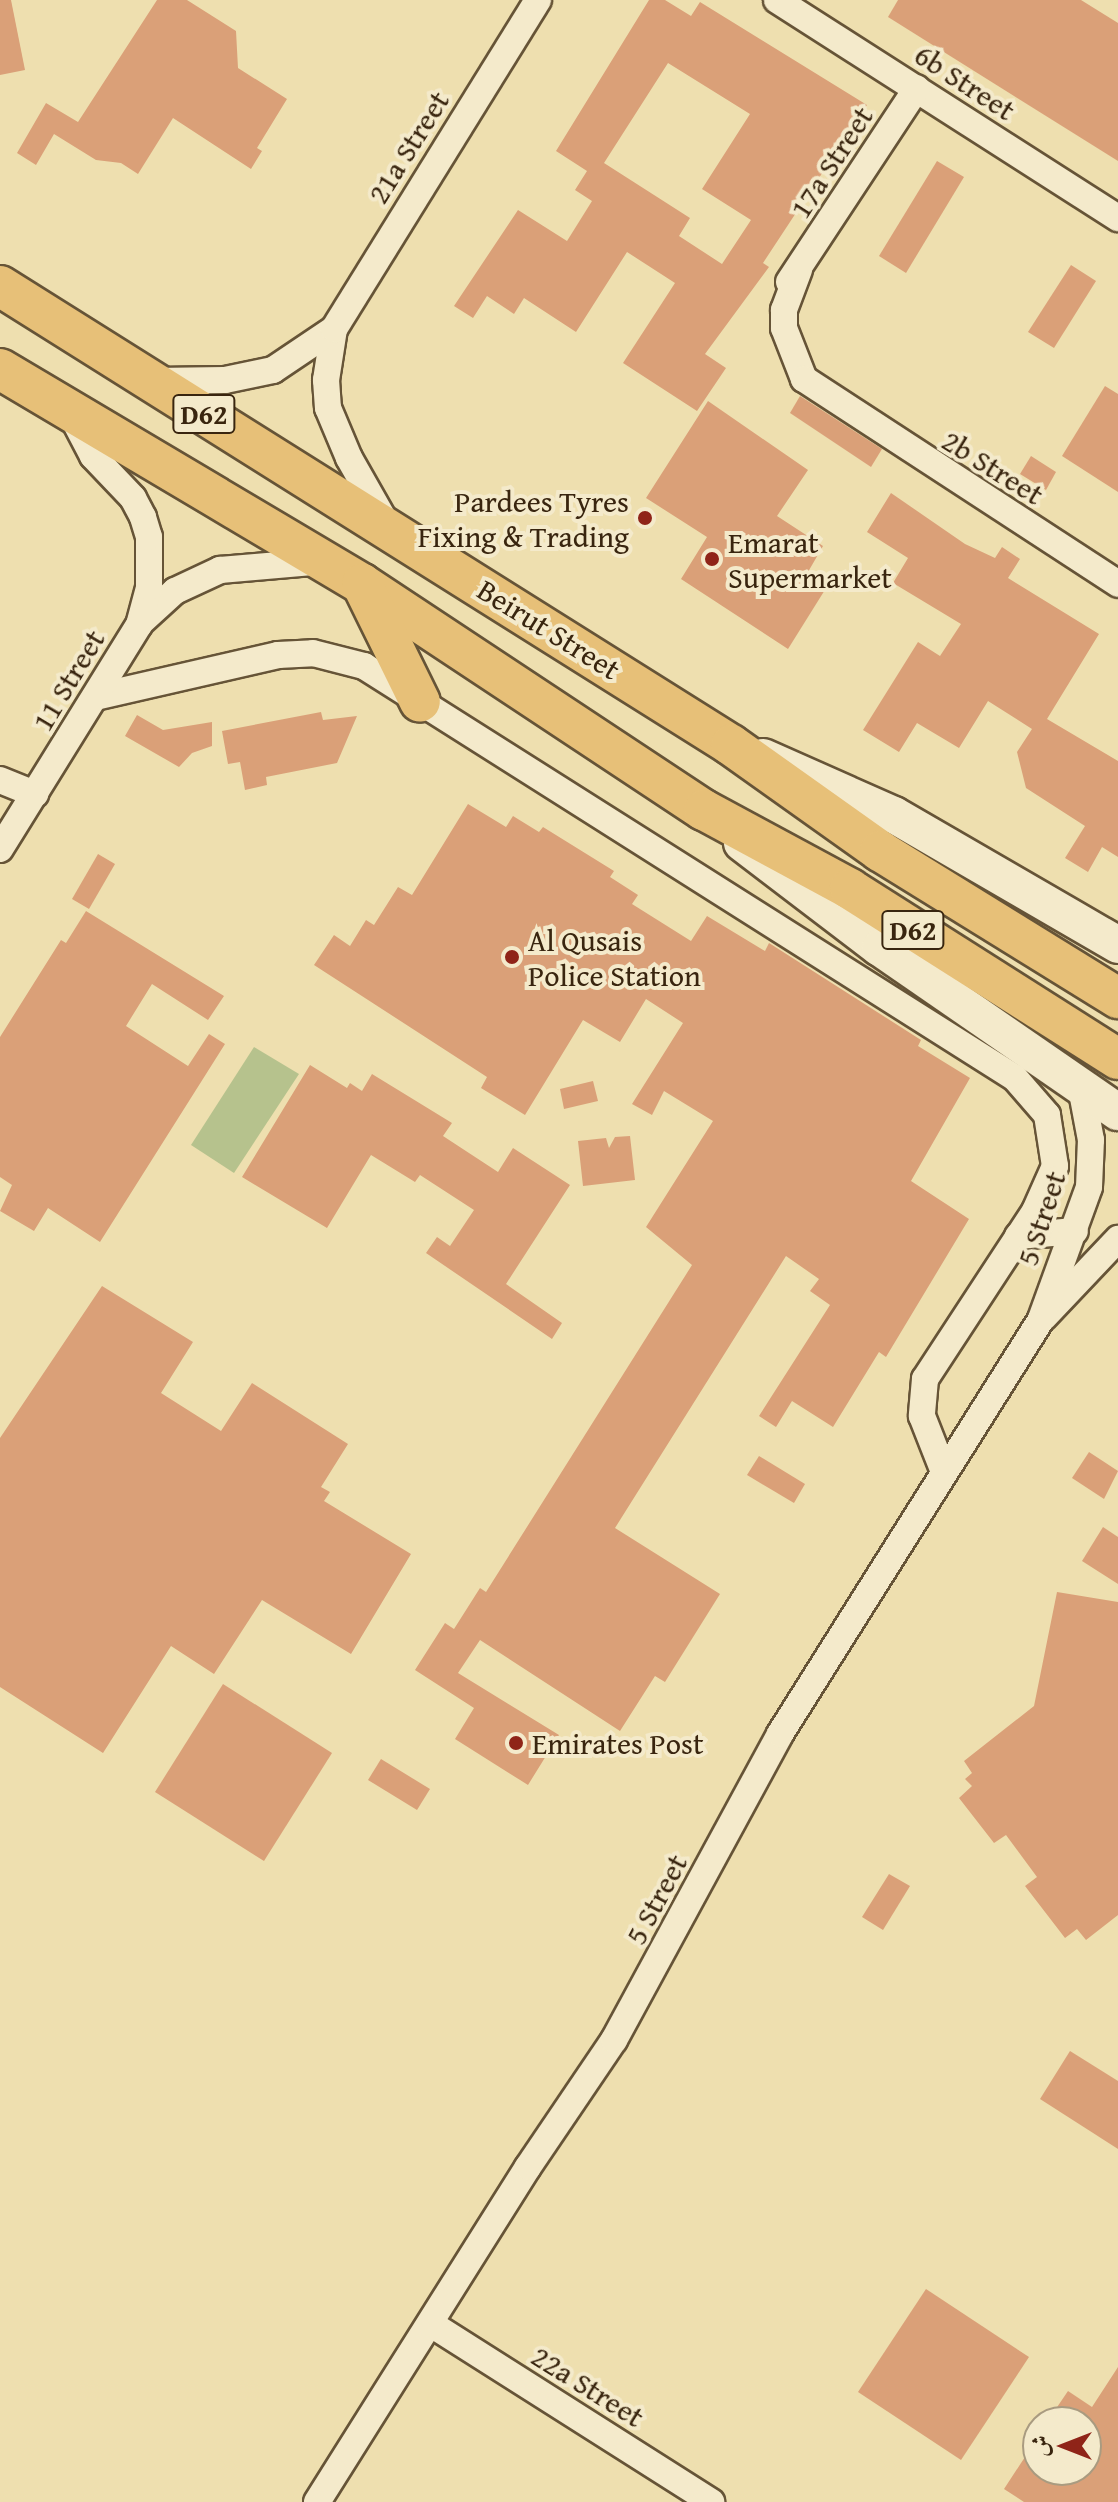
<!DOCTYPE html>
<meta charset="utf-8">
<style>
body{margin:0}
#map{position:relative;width:1118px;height:2502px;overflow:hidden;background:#eedfaf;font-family:"Gentium Book Plus",Amiri,serif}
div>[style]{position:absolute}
.green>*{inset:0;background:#b6c28d}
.building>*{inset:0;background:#daa078}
.roads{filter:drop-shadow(2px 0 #665437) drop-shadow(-2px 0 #665437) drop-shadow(0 2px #665437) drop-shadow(0 -2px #665437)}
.street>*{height:26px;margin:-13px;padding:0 13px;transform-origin:13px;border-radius:13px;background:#f4eacb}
.secondary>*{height:36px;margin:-18px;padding:0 18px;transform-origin:18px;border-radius:18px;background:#f4eacb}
.primary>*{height:40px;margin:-20px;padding:0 20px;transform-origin:20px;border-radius:20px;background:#e7c078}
.dots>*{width:22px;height:22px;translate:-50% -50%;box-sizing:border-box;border:4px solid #f4eacb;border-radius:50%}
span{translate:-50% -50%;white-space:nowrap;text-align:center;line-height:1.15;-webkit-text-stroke:8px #f4eacb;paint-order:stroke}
.shield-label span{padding:2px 6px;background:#f4eacb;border:2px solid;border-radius:6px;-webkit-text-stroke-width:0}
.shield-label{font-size:28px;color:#39250f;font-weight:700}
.street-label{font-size:30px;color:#39250f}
.poi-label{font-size:30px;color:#39250f}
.right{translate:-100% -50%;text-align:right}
.left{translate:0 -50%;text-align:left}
.north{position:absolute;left:1022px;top:2406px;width:80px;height:80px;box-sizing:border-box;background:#f4eacb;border:2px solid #a99b80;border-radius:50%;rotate:270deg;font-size:22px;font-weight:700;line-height:32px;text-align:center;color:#39250f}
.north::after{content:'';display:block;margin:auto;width:28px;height:36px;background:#8f2418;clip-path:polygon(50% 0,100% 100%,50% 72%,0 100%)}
</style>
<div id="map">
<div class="green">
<i style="clip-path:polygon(254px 1047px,299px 1074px,234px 1173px,191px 1145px)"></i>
</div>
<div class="building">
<i style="clip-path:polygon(0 0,11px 0,25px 70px,0 75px)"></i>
<i style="clip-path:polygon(157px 0,187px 0,236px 31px,238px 68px,287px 99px,257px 148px,262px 151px,251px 169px,173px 118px,138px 174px,121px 163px,96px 160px,54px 134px,36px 165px,17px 153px,46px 103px,78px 122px)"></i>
<i style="clip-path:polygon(evenodd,649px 0,665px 0,691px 16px,700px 2px,867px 105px,763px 263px,769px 267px,705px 354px,726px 368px,697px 411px,623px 363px,675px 283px,627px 252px,576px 332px,524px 298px,514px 314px,487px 296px,473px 318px,454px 306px,518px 210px,567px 241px,592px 201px,575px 190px,587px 171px,556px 151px,649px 0,668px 63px,750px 114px,702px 189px,751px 220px,722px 264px,679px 236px,690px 218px,604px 163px,668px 63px)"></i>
<i style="clip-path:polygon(898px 0,1081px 0,1118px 23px,1118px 161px,888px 17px)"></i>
<i style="clip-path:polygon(937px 161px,964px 177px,906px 273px,879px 256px)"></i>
<i style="clip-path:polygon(1071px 265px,1096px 281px,1054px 348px,1028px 332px)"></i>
<i style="clip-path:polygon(1105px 386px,1118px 394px,1118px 492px,1062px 456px)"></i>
<i style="clip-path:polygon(800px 396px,882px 449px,871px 467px,790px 413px)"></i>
<i style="clip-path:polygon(708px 401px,808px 470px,777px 516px,823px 546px,808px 572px,828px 585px,788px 649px,681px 579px,707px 537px,646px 498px)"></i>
<i style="clip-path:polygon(1031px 456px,1056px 472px,1046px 490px,1020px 474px)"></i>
<i style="clip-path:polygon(891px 493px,965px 544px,995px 558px,1002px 547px,1020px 559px,1008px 578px,1099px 634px,1047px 719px,1118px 761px,1118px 857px,1102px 847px,1088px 872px,1065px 858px,1085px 826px,1026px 788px,1017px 752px,1032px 729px,988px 701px,959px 748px,917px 723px,899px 752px,863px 730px,918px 642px,940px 656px,961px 624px,893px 583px,908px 558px,867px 532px)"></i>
<i style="clip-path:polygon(321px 712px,323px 720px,357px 716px,337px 763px,266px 777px,267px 785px,245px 790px,240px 762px,228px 764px,222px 731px)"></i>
<i style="clip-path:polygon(137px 715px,163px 730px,212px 722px,212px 746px,192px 753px,179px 767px,125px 736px)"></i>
<i style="clip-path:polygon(468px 804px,506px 827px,513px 816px,539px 832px,543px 827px,614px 871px,610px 877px,638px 895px,632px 904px,691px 941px,707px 916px,765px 951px,769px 943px,921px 1040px,918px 1046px,970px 1078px,911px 1181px,969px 1219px,886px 1357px,879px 1352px,833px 1427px,792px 1401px,776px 1427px,759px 1416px,830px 1305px,810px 1291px,819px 1279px,786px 1256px,615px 1528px,720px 1594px,665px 1682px,655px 1676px,620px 1731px,480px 1640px,458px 1673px,559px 1735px,528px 1785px,455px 1739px,474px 1708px,415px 1670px,445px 1623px,454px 1629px,480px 1588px,486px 1592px,692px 1265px,646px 1227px,713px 1121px,664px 1091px,652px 1115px,632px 1104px,683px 1023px,646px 999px,620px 1042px,583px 1020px,525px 1115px,481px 1088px,487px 1077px,314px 965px,334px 935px,350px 946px,366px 920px,374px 925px,398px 887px,412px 895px)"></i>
<i style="clip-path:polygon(98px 854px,115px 864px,89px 909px,72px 899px)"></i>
<i style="clip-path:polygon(86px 911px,224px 996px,208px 1020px,152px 984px,126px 1026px,188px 1066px,209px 1034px,225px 1044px,100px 1242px,48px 1208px,34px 1231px,0 1211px,12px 1185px,0 1177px,0 1037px,61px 940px,66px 943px)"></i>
<i style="clip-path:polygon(310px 1065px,347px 1088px,350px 1083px,362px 1091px,372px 1074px,452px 1123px,443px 1136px,498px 1172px,513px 1148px,570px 1185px,506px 1284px,562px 1323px,552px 1339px,426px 1253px,437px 1237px,450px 1246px,474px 1210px,420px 1175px,415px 1182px,371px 1155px,327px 1228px,242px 1177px)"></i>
<i style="clip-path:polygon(593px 1081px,598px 1101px,564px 1109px,560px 1089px)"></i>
<i style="clip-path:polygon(630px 1136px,635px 1180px,583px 1186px,578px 1141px,606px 1138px,609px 1148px,615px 1137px)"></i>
<i style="clip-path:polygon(102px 1286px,193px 1342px,161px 1393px,221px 1431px,252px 1383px,348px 1444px,321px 1487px,330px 1492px,324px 1501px,411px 1554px,351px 1654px,262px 1600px,214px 1674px,171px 1646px,103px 1753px,0 1687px,0 1438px)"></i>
<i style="clip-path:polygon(1089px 1452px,1118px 1471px,1104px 1499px,1072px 1478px)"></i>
<i style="clip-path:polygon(759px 1456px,805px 1484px,794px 1503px,747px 1475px)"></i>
<i style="clip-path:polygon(1103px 1527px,1118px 1537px,1118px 1584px,1082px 1561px)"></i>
<i style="clip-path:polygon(1057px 1592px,1118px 1602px,1118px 1915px,1086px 1940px,1077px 1929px,1065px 1938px,1025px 1886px,1037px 1877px,1006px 1835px,994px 1843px,959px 1798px,972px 1786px,965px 1779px,972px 1773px,964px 1761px,1034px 1706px)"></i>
<i style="clip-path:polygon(223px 1684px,332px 1753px,264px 1861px,155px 1792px)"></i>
<i style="clip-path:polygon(381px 1759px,430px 1789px,417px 1810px,368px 1780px)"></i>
<i style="clip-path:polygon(889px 1874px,910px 1886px,883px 1930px,862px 1917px)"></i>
<i style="clip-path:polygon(1070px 2051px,1118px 2081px,1118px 2149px,1040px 2099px)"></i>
<i style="clip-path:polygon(926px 2289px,1029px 2357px,961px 2460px,858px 2392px)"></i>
<i style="clip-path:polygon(1118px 2367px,1118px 2502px,1024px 2502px,1004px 2489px,1038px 2437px,1038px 2470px,1086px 2470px,1086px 2422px,1047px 2422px,1068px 2391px,1092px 2407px)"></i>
</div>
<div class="roads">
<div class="street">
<i style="left:777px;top:0;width:405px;rotate:32.6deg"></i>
<i style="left:799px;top:270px;width:43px;rotate:110.6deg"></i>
<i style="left:784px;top:310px;width:18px;rotate:90deg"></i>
<i style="left:784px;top:328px;width:55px;rotate:68.6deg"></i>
<i style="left:804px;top:379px;width:375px;rotate:33.1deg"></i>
<i style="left:789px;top:282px;width:232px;rotate:-56.6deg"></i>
<i style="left:334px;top:329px;width:52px;rotate:98.9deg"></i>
<i style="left:326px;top:380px;width:28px;rotate:86deg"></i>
<i style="left:328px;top:408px;width:54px;rotate:67.2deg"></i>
<i style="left:349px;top:458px;width:75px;rotate:60.4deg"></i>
<i style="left:155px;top:381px;width:70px;rotate:-0.8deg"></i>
<i style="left:225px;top:380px;width:49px;rotate:-11.8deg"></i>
<i style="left:273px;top:370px;width:73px;rotate:-33.9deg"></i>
<i style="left:334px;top:329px;width:387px;rotate:-58.2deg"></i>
<i style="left:141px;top:622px;width:46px;rotate:-42.4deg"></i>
<i style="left:175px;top:591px;width:50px;rotate:-25deg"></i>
<i style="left:220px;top:570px;width:104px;rotate:-4.9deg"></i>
<i style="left:95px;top:697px;width:188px;rotate:-12.9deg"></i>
<i style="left:278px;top:655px;width:35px;rotate:-3deg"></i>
<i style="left:313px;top:653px;width:53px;rotate:14.3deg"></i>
<i style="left:364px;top:666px;width:770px;rotate:32.33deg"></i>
<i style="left:1015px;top:1078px;width:49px;rotate:49.1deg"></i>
<i style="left:1047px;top:1115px;width:52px;rotate:81.1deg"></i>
<i style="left:1055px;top:1166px;width:49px;rotate:114deg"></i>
<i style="left:1035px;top:1211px;width:201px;rotate:123.2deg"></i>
<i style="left:925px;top:1379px;width:37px;rotate:95deg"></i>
<i style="left:922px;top:1416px;width:60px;rotate:68.6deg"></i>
<i style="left:0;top:780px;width:38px;rotate:22deg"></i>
<i style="left:0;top:849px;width:264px;rotate:-58.2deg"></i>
<i style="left:139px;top:625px;width:39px;rotate:-75deg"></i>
<i style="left:149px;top:587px;width:50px;rotate:-90deg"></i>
<i style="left:149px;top:537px;width:21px;rotate:-107deg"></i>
<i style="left:143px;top:517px;width:21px;rotate:-118deg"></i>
<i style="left:133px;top:498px;width:58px;rotate:-133.6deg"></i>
<i style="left:93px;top:456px;width:50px;rotate:-117.6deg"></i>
<i style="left:1018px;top:1236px;width:57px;rotate:-5deg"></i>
<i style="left:1044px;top:1317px;width:108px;rotate:-46.5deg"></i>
<i style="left:431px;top:2324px;width:332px;rotate:32.4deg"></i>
<i style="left:317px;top:2502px;width:396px;rotate:-57.8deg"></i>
<i style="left:528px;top:2167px;width:153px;rotate:-55.9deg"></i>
<i style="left:614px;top:2040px;width:348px;rotate:-61.5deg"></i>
<i style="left:780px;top:1734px;width:490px;rotate:-57.8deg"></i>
<i style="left:1041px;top:1319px;width:140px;rotate:-70deg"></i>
<i style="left:1089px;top:1187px;width:47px;rotate:-87.6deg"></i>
<i style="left:1091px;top:1140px;width:54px;rotate:-100.7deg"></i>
</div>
<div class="secondary">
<i style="left:763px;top:757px;width:143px;rotate:23.9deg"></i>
<i style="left:894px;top:815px;width:259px;rotate:30.1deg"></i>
<i style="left:742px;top:843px;width:173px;rotate:37.3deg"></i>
<i style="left:880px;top:948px;width:289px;rotate:34.6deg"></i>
</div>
<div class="primary">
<i style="left:0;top:286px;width:863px;rotate:32.12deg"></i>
<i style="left:731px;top:745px;width:183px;rotate:35.4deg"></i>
<i style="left:880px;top:851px;width:280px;rotate:31.7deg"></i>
<i style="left:0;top:369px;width:421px;rotate:30.7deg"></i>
<i style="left:362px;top:584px;width:410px;rotate:33.5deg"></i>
<i style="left:704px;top:810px;width:166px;rotate:28.4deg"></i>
<i style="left:850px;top:889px;width:317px;rotate:32.4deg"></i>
<i style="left:362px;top:584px;width:131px;rotate:63.8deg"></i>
</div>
</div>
<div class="dots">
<i style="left:645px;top:518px;background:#8f2418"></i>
<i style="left:712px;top:559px;background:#8f2418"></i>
<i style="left:512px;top:957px;background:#8f2418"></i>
<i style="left:516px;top:1743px;background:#8f2418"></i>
</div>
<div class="shield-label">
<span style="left:204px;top:414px">D62</span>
<span style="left:913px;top:930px">D62</span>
</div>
<div class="street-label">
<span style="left:965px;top:82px;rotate:33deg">6b Street</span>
<span style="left:408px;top:147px;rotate:-58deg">21a Street</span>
<span style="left:831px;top:162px;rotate:-57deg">17a Street</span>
<span style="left:993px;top:467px;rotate:32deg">2b Street</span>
<span style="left:549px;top:629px;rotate:32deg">Beirut Street</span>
<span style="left:68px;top:680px;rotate:-59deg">11 Street</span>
<span style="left:1041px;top:1218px;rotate:-72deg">5 Street</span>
<span style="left:656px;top:1899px;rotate:-62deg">5 Street</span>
<span style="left:588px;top:2386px;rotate:32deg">22a Street</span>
</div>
<div class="poi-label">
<span class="right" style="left:629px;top:518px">Pardees Tyres<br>Fixing &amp; Trading</span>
<span class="left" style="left:728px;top:559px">Emarat<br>Supermarket</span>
<span class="left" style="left:528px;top:957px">Al Qusais<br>Police Station</span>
<span class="left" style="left:532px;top:1743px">Emirates Post</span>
</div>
<div class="north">ش</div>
</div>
